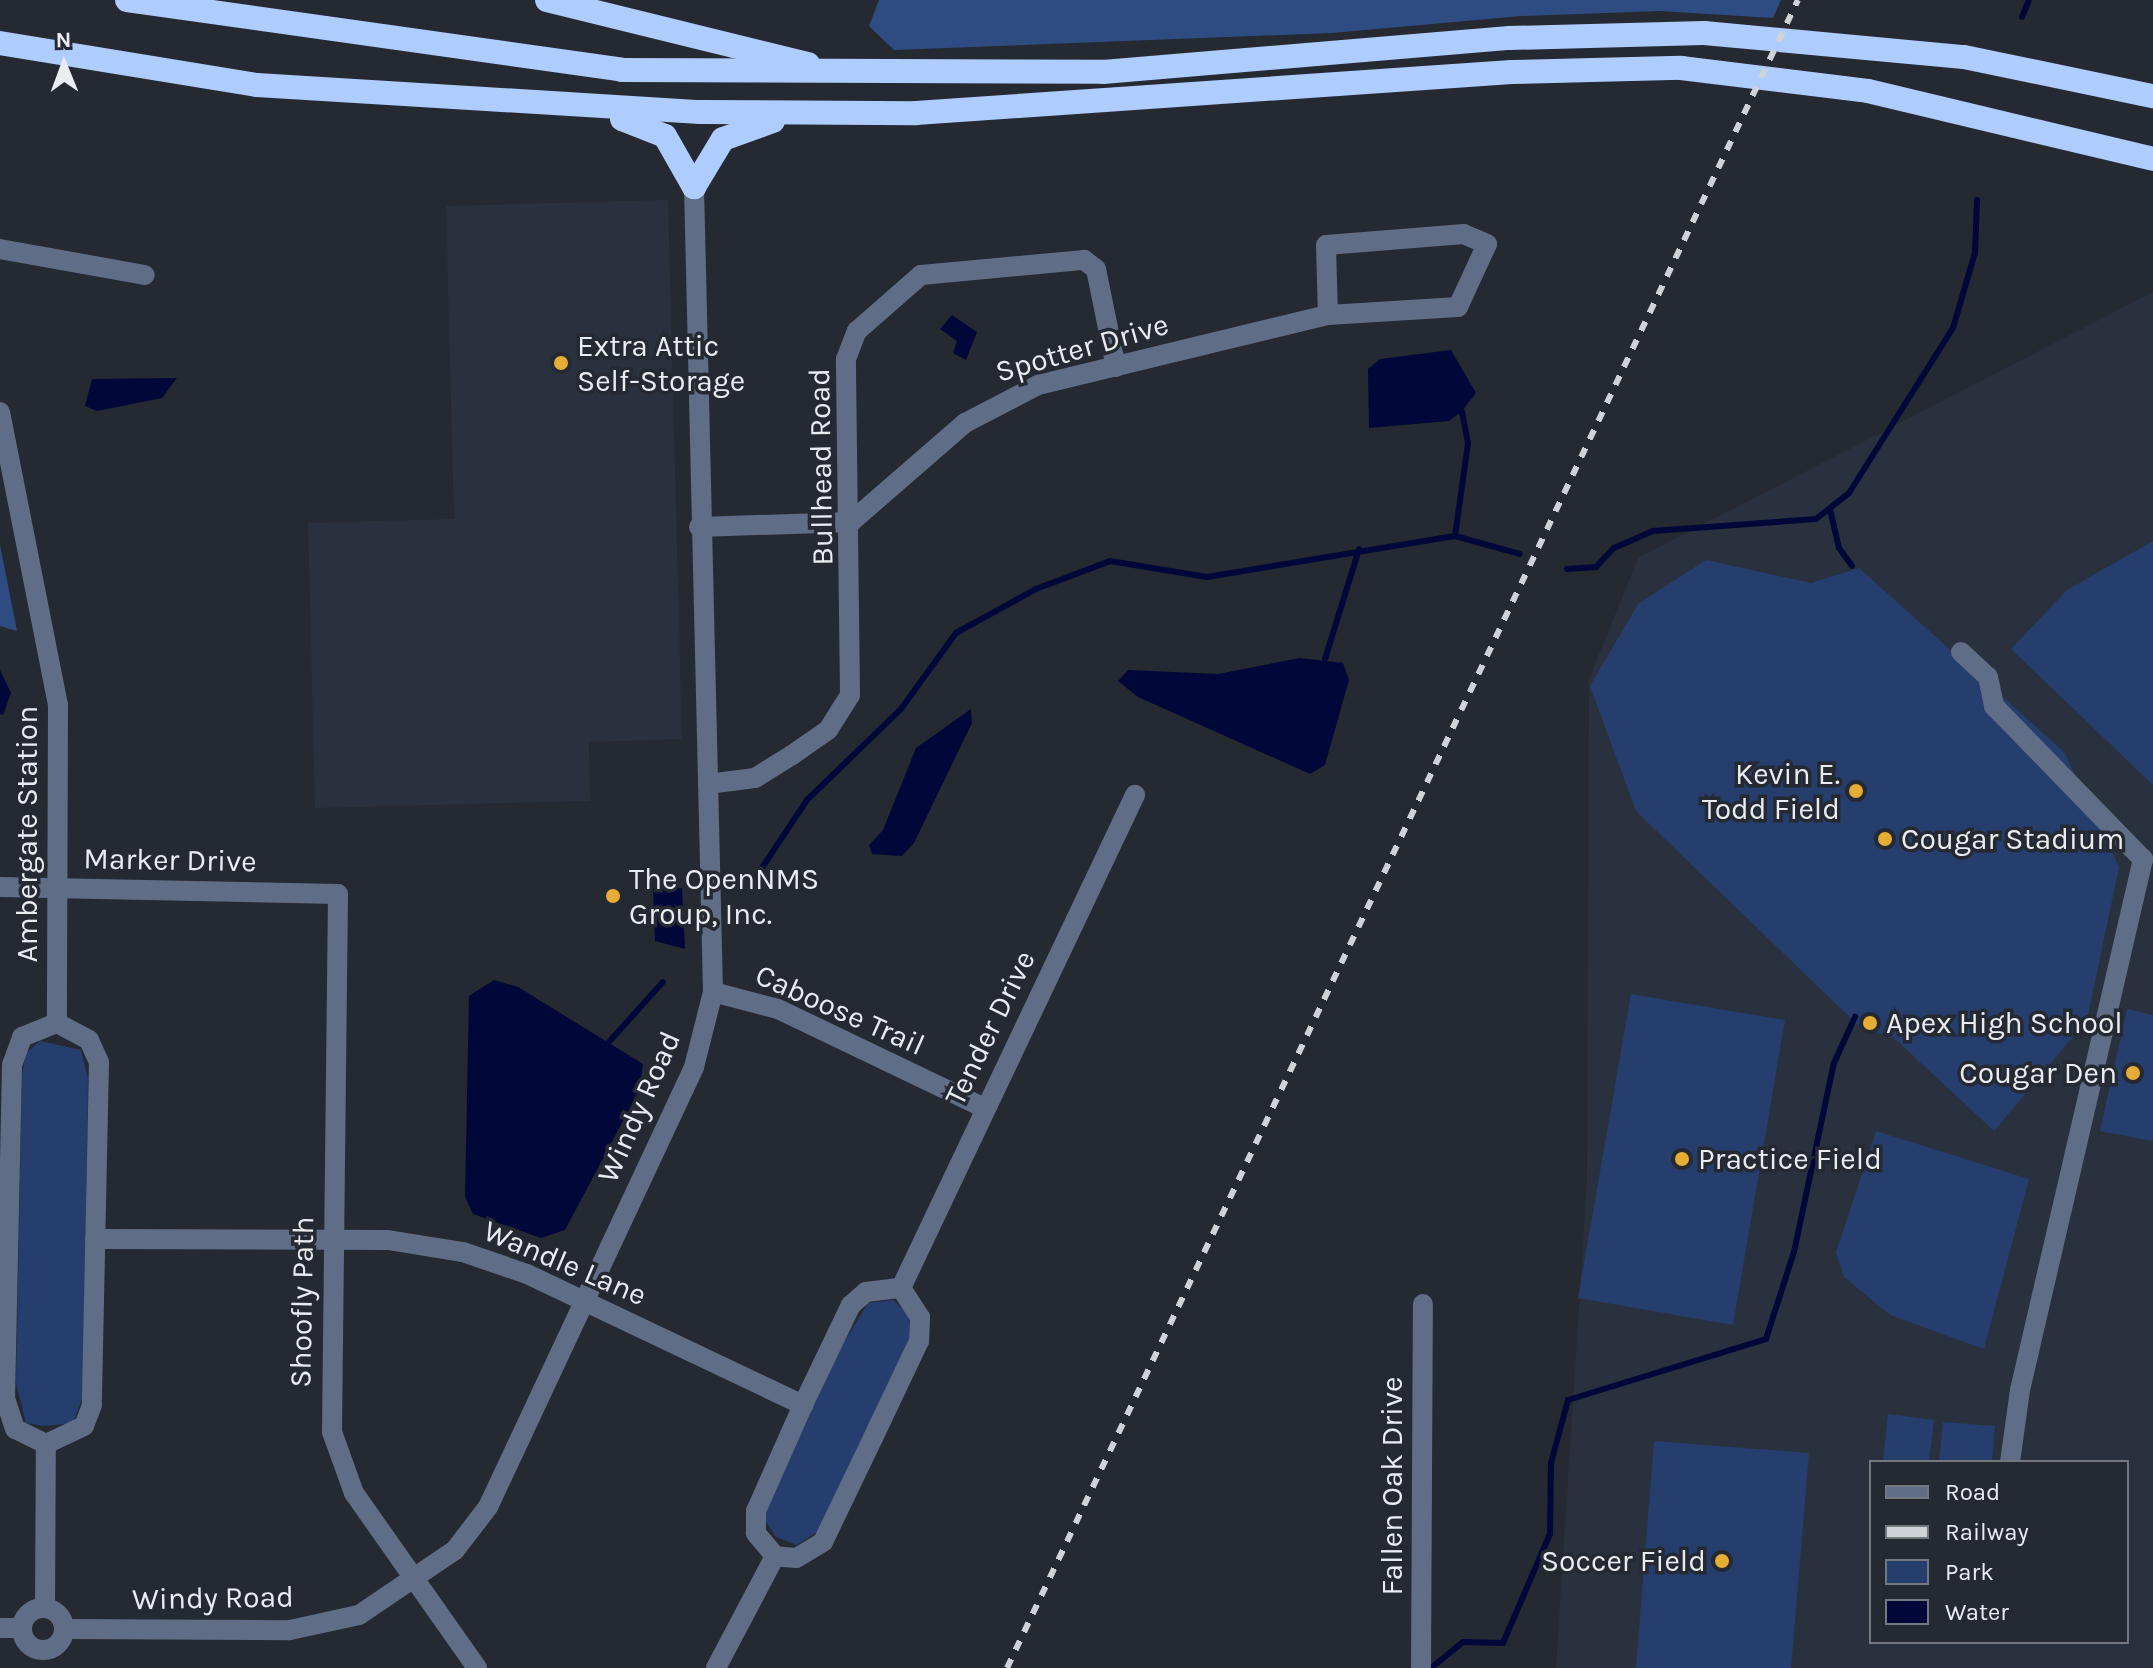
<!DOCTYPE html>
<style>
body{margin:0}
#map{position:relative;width:2153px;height:1668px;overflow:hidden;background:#252931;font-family:Karla,sans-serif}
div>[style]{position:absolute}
.built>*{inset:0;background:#2a313e}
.green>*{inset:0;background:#253e6d}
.forest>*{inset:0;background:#2f4c82}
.water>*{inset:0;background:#000839}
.stream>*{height:6px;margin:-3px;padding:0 3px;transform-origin:3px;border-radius:3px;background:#000839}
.minor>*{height:20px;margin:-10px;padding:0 10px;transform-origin:10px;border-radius:10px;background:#5f6d86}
.minor>.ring{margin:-10px;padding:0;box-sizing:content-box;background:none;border:20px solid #5f6d86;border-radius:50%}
.highway>*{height:24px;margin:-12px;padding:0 12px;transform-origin:12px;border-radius:12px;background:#afccfe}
.rail>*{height:6px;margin-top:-3px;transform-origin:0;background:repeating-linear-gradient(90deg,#cfd2d7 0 10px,transparent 0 20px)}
.dots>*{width:22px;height:22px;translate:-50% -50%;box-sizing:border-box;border:4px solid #252931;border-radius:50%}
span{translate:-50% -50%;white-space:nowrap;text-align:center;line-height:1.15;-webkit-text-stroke:7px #252931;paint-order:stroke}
.poi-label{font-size:30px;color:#e9ecf1}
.left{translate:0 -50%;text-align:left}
.right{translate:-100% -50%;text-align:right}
.street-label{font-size:30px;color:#e9ecf1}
.legend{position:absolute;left:1869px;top:1460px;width:260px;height:184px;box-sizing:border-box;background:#252931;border:2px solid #73777e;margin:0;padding:10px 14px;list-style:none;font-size:24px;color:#e9ecf1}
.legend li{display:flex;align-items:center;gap:16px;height:40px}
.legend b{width:40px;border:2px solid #73777e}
.north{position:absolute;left:24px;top:24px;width:80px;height:80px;-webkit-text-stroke:6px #252931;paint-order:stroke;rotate:359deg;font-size:22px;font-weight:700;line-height:32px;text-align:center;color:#e9ecf1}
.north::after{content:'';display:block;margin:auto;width:28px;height:36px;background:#e9ecf1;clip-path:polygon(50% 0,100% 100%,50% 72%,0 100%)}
</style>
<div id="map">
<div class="built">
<i style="clip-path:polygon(668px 200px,682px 739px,589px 742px,590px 801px,315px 808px,308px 523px,454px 519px,446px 206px)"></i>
<i style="clip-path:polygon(evenodd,2153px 292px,2153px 1668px,1556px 1668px,1587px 1179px,1589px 679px,1638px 558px,2153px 292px,1871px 1462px,2127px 1462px,2127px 1642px,1871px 1642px,1871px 1462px)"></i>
</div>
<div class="green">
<i style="clip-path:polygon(2153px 541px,2153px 785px,2011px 649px,2067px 590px)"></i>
<i style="clip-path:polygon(1706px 560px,1811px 583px,1859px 568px,2064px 752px,2119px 867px,2087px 1020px,1994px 1131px,1893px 1037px,1862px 1029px,1636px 811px,1590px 686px,1638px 604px)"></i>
<i style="clip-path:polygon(1631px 994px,1785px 1020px,1733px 1325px,1578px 1298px)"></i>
<i style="clip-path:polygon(2127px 1009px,2153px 1015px,2153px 1141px,2100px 1131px)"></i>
<i style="clip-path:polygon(40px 1041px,81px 1050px,88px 1079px,83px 1396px,73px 1423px,44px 1426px,26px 1423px,16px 1383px,22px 1075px,26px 1053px)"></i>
<i style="clip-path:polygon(1876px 1131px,2029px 1179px,1984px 1349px,1890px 1315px,1844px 1277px,1836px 1253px)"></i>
<i style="clip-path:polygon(893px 1300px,909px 1315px,910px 1339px,820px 1530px,797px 1545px,776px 1537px,764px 1519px,769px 1501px,843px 1344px,868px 1303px)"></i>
<i style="clip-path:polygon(1888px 1414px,1934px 1420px,1929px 1462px,1883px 1462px)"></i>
<i style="clip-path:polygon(1943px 1422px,1995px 1426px,1992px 1462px,1939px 1462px)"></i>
<i style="clip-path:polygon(1654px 1441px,1809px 1453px,1791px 1668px,1636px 1668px)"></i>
</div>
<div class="forest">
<i style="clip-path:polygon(879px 0,1781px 0,1773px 18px,1660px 11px,1521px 16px,1332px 33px,894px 50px,869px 26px)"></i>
<i style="clip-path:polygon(0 545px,17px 631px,0 626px)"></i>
</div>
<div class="water">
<i style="clip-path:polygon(952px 315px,977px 332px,966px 360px,953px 353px,957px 341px,940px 329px)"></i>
<i style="clip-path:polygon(1451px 350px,1476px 393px,1462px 411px,1449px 421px,1369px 428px,1368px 369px,1380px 359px)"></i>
<i style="clip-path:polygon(177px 378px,162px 398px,97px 411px,85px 406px,92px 379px)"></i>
<i style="clip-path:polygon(1300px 658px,1343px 663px,1349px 680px,1325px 765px,1310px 774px,1138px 697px,1118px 681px,1128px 670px,1218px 674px)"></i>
<i style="clip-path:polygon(0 670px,11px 693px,3px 715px,0 714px)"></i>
<i style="clip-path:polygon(971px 709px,972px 723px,914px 843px,902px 856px,872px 854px,869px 845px,883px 830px,916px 748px)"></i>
<i style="clip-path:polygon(653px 888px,682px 888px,685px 949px,655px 941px)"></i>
<i style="clip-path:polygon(494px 980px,518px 987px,643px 1064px,640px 1089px,565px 1230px,541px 1238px,473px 1214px,465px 1197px,469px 996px)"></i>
</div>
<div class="stream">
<i style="left:2022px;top:17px;width:18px;rotate:-68deg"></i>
<i style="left:1830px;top:509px;width:40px;rotate:77deg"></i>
<i style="left:1839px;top:548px;width:22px;rotate:54deg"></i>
<i style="left:1455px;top:536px;width:94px;rotate:-82deg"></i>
<i style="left:1468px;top:443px;width:33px;rotate:-101deg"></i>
<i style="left:1567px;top:569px;width:29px;rotate:-4deg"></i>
<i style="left:1596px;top:567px;width:26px;rotate:-47deg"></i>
<i style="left:1614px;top:548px;width:43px;rotate:-23.6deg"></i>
<i style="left:1653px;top:531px;width:163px;rotate:-4.2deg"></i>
<i style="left:1816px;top:519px;width:42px;rotate:-38.2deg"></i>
<i style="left:1849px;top:493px;width:195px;rotate:-57.8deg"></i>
<i style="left:1953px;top:328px;width:78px;rotate:-73.7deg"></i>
<i style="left:1975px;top:253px;width:53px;rotate:-87.8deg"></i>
<i style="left:1325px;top:659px;width:115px;rotate:-72.8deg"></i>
<i style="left:752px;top:883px;width:100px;rotate:-56.5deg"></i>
<i style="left:807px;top:800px;width:131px;rotate:-44.1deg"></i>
<i style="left:901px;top:709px;width:94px;rotate:-54.1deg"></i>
<i style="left:956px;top:633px;width:91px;rotate:-28.8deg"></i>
<i style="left:1036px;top:589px;width:79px;rotate:-20.7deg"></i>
<i style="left:1110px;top:561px;width:98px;rotate:9.4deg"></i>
<i style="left:1207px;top:577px;width:251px;rotate:-9.4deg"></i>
<i style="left:1455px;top:536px;width:67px;rotate:15.5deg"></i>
<i style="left:608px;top:1043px;width:82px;rotate:-48deg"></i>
<i style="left:1431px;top:1668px;width:41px;rotate:-39.1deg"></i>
<i style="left:1463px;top:1642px;width:40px;rotate:1.4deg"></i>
<i style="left:1503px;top:1643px;width:119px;rotate:-66.7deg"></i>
<i style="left:1550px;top:1534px;width:71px;rotate:-89.2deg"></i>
<i style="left:1551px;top:1463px;width:65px;rotate:-74.9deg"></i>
<i style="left:1568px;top:1400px;width:207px;rotate:-17.1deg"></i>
<i style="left:1766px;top:1339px;width:91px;rotate:-72.2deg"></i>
<i style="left:1794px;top:1252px;width:193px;rotate:-78.1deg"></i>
<i style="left:1834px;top:1063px;width:51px;rotate:-65.5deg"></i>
</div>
<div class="minor">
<i style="left:0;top:249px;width:147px;rotate:10.2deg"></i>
<i style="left:0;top:412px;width:298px;rotate:78.8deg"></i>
<i style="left:58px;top:704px;width:319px;rotate:90.2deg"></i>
<i style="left:699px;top:527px;width:152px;rotate:-1.9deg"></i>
<i style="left:851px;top:522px;width:151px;rotate:-41deg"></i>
<i style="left:965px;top:423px;width:82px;rotate:-27.5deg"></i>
<i style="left:1038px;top:385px;width:298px;rotate:-13.6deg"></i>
<i style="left:1328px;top:315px;width:130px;rotate:-3.5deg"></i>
<i style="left:1458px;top:307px;width:69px;rotate:-65.3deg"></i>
<i style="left:1487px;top:244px;width:25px;rotate:-157deg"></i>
<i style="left:1464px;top:234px;width:138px;rotate:175.4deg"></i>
<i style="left:1326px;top:245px;width:70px;rotate:88.4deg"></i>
<i style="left:1961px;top:652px;width:37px;rotate:43deg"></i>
<i style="left:1988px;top:677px;width:30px;rotate:78deg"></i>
<i style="left:1994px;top:706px;width:214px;rotate:45.8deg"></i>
<i style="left:2143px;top:859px;width:545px;rotate:103.04deg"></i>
<i style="left:2020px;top:1390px;width:73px;rotate:97.9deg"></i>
<i style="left:708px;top:784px;width:47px;rotate:-7.3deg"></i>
<i style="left:755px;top:778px;width:44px;rotate:-31.9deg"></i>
<i style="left:792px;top:755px;width:44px;rotate:-34.8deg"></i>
<i style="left:828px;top:730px;width:41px;rotate:-57.8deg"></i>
<i style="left:850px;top:695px;width:336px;rotate:-90.7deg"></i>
<i style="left:846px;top:359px;width:30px;rotate:-69deg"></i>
<i style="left:857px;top:331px;width:85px;rotate:-41.2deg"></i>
<i style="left:921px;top:275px;width:164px;rotate:-5.3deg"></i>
<i style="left:1084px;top:260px;width:15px;rotate:37deg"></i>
<i style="left:1096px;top:269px;width:100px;rotate:78.5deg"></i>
<i style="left:0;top:887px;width:338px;rotate:1.2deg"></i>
<i style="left:338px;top:894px;width:538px;rotate:90.64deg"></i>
<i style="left:332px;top:1432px;width:65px;rotate:70.2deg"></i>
<i style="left:354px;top:1493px;width:214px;rotate:54.9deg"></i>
<i style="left:713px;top:992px;width:67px;rotate:14.7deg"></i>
<i style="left:778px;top:1009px;width:229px;rotate:25.6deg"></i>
<i style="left:57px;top:1023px;width:36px;rotate:28deg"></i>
<i style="left:89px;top:1040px;width:24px;rotate:66deg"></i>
<i style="left:99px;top:1062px;width:343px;rotate:91.2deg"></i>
<i style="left:92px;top:1405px;width:22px;rotate:111deg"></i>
<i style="left:84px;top:1426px;width:42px;rotate:154.7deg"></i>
<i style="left:46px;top:1444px;width:34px;rotate:-154deg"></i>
<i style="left:15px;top:1429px;width:32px;rotate:-108deg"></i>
<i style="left:5px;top:1399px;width:334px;rotate:-88.8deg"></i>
<i style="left:12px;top:1065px;width:30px;rotate:-70deg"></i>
<i style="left:22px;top:1037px;width:38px;rotate:-22deg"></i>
<i style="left:95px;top:1239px;width:293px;rotate:0.2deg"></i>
<i style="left:388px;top:1240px;width:76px;rotate:9.1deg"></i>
<i style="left:463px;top:1252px;width:68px;rotate:19deg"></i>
<i style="left:527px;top:1274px;width:306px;rotate:25.4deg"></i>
<i style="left:901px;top:1288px;width:35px;rotate:57deg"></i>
<i style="left:920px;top:1317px;width:24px;rotate:92deg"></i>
<i style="left:919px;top:1341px;width:107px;rotate:115.4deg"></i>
<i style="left:873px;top:1438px;width:115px;rotate:115.7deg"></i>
<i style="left:823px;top:1542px;width:31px;rotate:149deg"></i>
<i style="left:796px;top:1558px;width:21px;rotate:-175deg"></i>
<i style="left:775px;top:1556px;width:30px;rotate:-130deg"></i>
<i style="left:756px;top:1533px;width:22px;rotate:-90deg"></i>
<i style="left:756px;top:1511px;width:116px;rotate:-66.1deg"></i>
<i style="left:803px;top:1405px;width:111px;rotate:-64.4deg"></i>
<i style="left:851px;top:1305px;width:20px;rotate:-41deg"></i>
<i style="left:866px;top:1292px;width:35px;rotate:-7deg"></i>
<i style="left:901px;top:1288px;width:546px;rotate:-64.61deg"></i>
<i class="ring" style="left:22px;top:1608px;width:22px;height:22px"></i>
<i style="left:45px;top:1608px;width:164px;rotate:-89.7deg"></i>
<i style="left:0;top:1628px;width:22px"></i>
<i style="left:65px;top:1629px;width:225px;rotate:0.3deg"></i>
<i style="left:290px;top:1630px;width:71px;rotate:-12.3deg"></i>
<i style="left:359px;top:1615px;width:116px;rotate:-34.1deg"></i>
<i style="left:455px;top:1550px;width:54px;rotate:-52.5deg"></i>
<i style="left:488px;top:1507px;width:486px;rotate:-64.9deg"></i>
<i style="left:694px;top:1067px;width:77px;rotate:-75.8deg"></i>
<i style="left:713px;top:992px;width:805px;rotate:-91.35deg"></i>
<i style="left:716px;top:1668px;width:127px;rotate:-62.2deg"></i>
<i style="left:1421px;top:1668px;width:364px;rotate:-89.7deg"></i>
</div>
<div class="highway">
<i style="left:127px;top:0;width:500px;rotate:8deg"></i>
<i style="left:622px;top:70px;width:481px;rotate:0.2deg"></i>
<i style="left:1103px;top:72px;width:408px;rotate:-4.8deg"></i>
<i style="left:1510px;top:38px;width:194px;rotate:-1.5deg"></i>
<i style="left:1704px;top:33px;width:261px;rotate:5.3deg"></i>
<i style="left:1964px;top:57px;width:193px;rotate:11.7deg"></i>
<i style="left:547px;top:0;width:269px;rotate:13.8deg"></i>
<i style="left:0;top:43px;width:260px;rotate:9.3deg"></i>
<i style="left:257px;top:85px;width:444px;rotate:3.5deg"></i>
<i style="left:700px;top:112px;width:216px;rotate:0.3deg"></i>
<i style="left:916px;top:113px;width:597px;rotate:-3.94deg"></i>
<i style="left:1512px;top:72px;width:169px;rotate:-1.4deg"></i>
<i style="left:1681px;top:68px;width:188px;rotate:7deg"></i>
<i style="left:1868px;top:91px;width:293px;rotate:13.4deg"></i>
<i style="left:622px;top:119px;width:46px;rotate:21.6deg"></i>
<i style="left:665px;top:136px;width:59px;rotate:60.4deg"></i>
<i style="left:694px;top:187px;width:56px;rotate:-58.9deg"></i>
<i style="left:723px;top:139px;width:53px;rotate:-19.8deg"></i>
</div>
<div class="rail">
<i style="left:1007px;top:1668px;width:1846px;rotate:-64.63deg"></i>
</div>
<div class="dots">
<i style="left:561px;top:363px;background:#e5ad36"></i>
<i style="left:1856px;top:791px;background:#e5ad36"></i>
<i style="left:1885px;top:839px;background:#e5ad36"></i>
<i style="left:613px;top:896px;background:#e5ad36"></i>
<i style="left:1870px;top:1023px;background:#e5ad36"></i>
<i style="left:2133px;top:1073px;background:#e5ad36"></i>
<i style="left:1682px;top:1159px;background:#e5ad36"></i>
<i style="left:1722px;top:1561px;background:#e5ad36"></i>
</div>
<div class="poi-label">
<span class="left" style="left:577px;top:363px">Extra Attic<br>Self-Storage</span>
<span class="right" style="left:1840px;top:791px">Kevin E.<br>Todd Field</span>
<span class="left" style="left:1901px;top:839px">Cougar Stadium</span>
<span class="left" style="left:629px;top:896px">The OpenNMS<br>Group, Inc.</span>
<span class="left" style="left:1886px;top:1023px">Apex High School</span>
<span class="right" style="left:2117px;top:1073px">Cougar Den</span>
<span class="left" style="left:1698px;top:1159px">Practice Field</span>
<span class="right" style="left:1706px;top:1561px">Soccer Field</span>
</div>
<div class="street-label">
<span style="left:1082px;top:348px;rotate:-16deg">Spotter Drive</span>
<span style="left:821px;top:467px;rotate:-91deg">Bullhead Road</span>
<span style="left:27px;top:834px;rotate:-90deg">Ambergate Station</span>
<span style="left:170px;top:860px;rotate:1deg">Marker Drive</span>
<span style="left:840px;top:1010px;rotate:24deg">Caboose Trail</span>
<span style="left:990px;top:1028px;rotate:-64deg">Tender Drive</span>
<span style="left:639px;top:1107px;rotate:-66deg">Windy Road</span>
<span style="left:565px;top:1263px;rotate:23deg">Wandle Lane</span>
<span style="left:302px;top:1302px;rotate:-89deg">Shoofly Path</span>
<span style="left:1392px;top:1486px;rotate:-90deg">Fallen Oak Drive</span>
<span style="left:213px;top:1598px;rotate:-1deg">Windy Road</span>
</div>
<ul class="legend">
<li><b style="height:10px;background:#5f6d86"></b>Road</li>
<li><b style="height:10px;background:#cfd2d7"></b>Railway</li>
<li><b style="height:22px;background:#253e6d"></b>Park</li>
<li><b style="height:22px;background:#000839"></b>Water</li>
</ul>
<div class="north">N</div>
</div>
